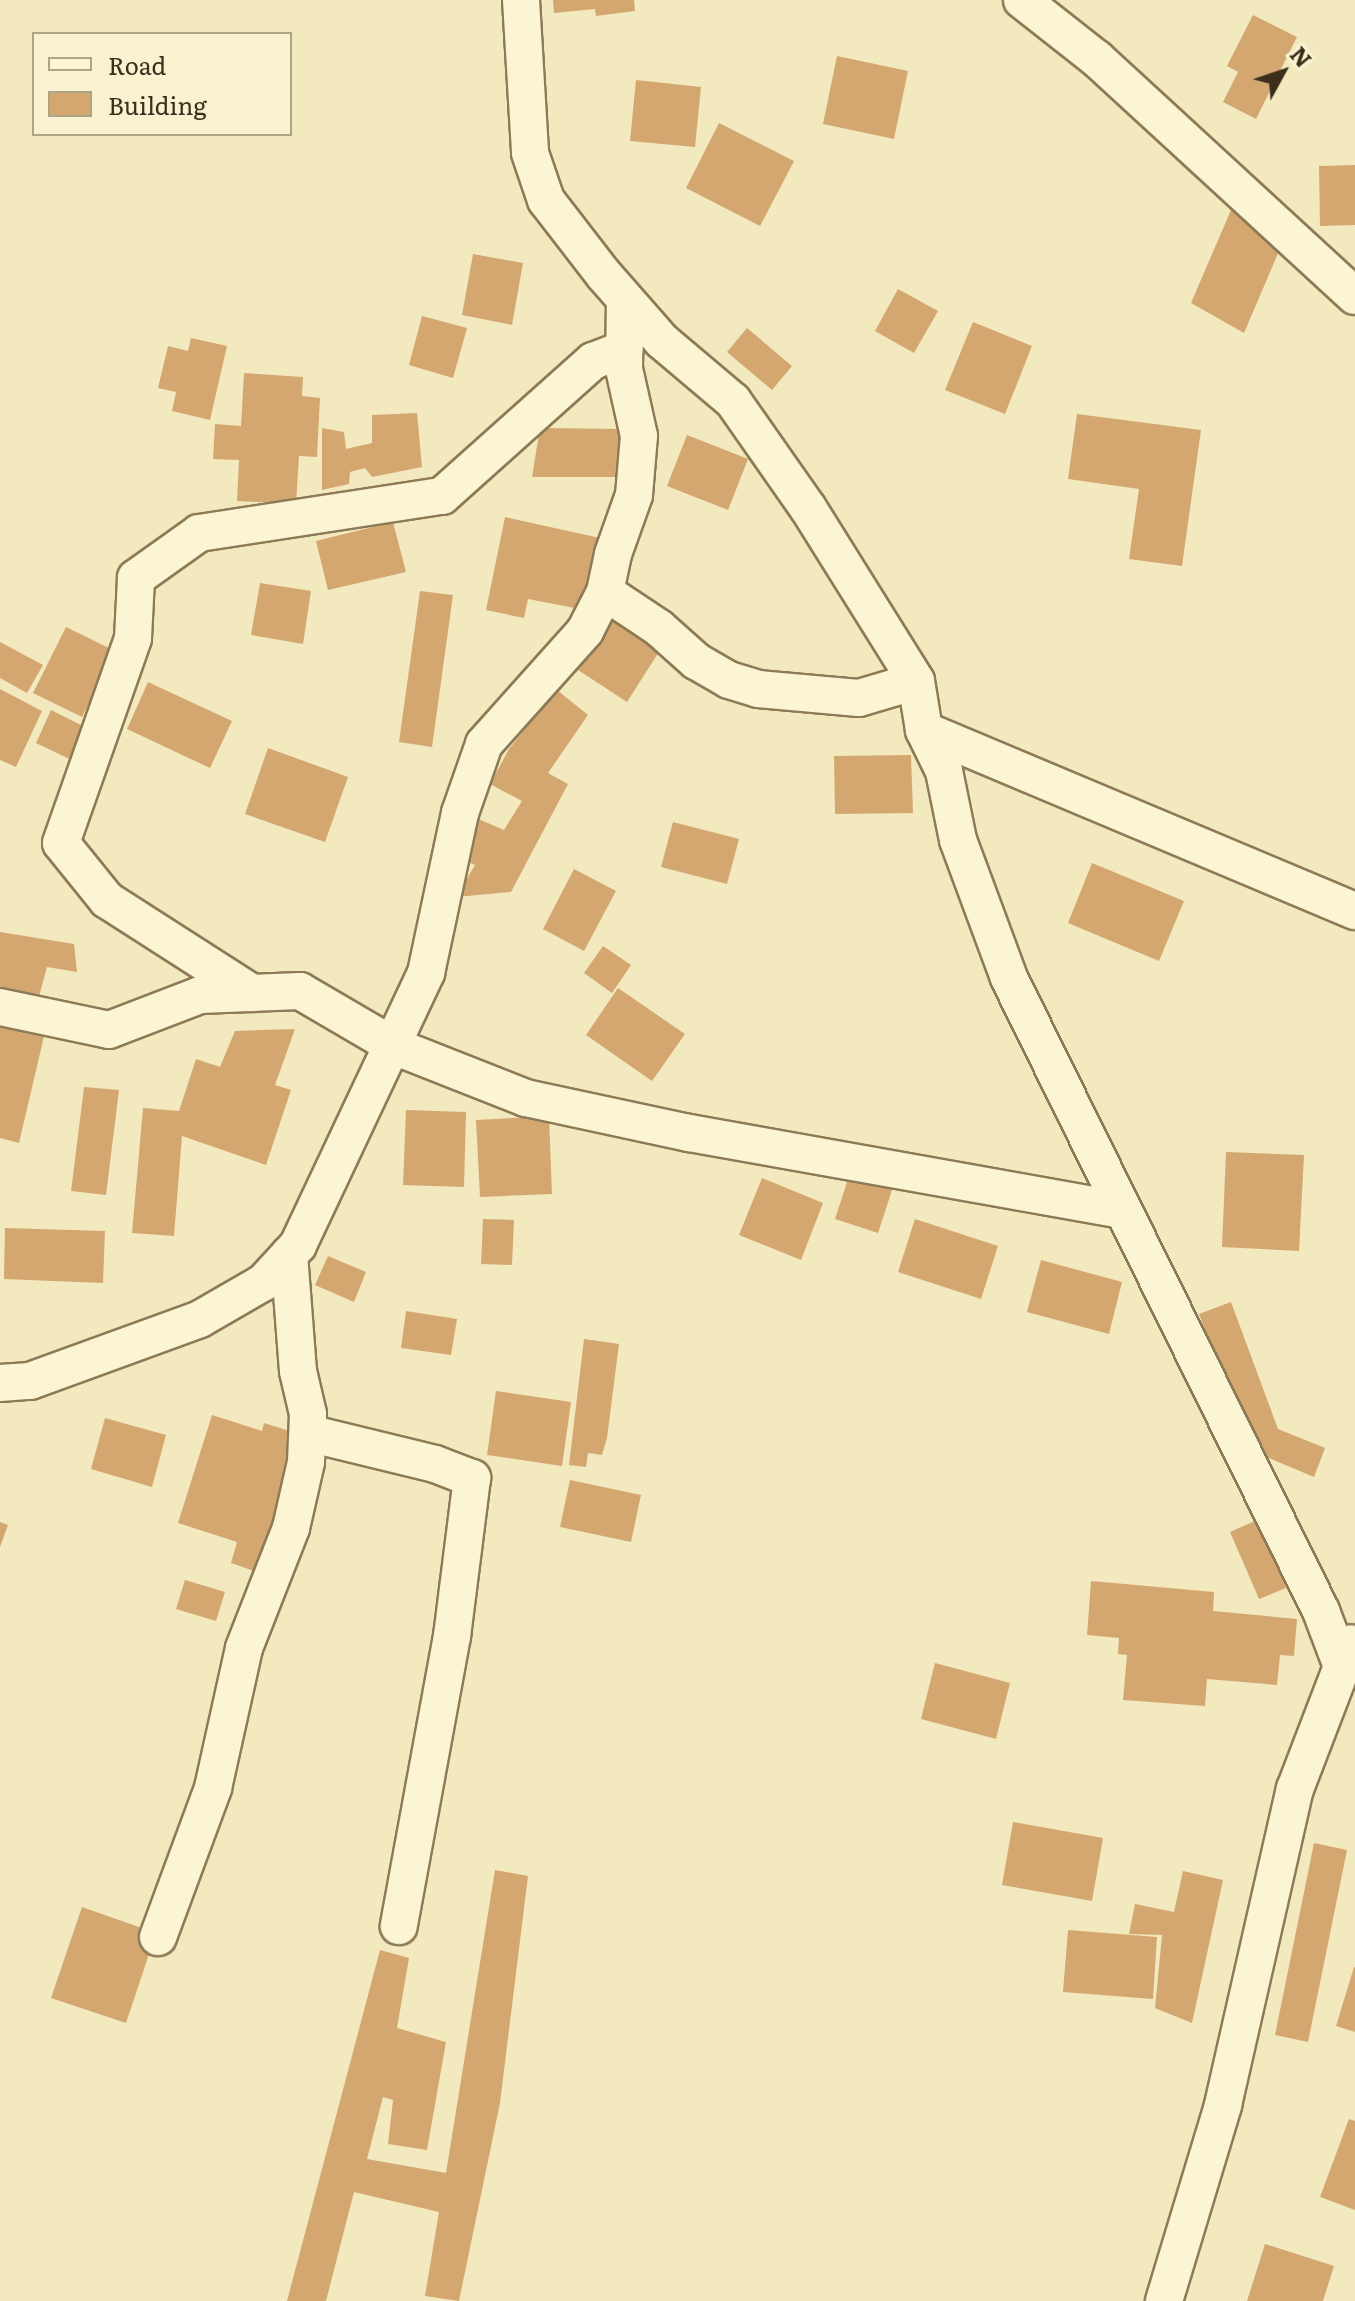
<!DOCTYPE html>
<style>
body{margin:0}
#map{position:relative;width:1355px;height:2301px;overflow:hidden;background:#f2e9bf;font-family:Literata,serif}
div>[style]{position:absolute}
.building>*{inset:0;background:#d4a771}
.roads{filter:drop-shadow(2px 0 #8d7a56) drop-shadow(-2px 0 #8d7a56) drop-shadow(0 2px #8d7a56) drop-shadow(0 -2px #8d7a56)}
.minor>*{height:36px;margin:-18px;padding:0 18px;transform-origin:18px;border-radius:18px;background:#fcf5d3}
span{translate:-50% -50%;white-space:nowrap;text-align:center;line-height:1.15;-webkit-text-stroke:8px #f9f2d0;paint-order:stroke}
.legend{position:absolute;left:32px;top:32px;width:260px;height:104px;box-sizing:border-box;background:#f9f2d0;border:2px solid #ada488;margin:0;padding:10px 14px;list-style:none;font-size:24px;color:#3b2f1c}
.legend li{display:flex;align-items:center;gap:16px;height:40px}
.legend b{width:40px;border:2px solid #ada488}
.north{position:absolute;left:1243px;top:32px;width:80px;height:80px;-webkit-text-stroke:6px #f9f2d0;paint-order:stroke;rotate:50deg;font-size:22px;font-weight:700;line-height:32px;text-align:center;color:#3b2f1c}
.north::after{content:'';display:block;margin:auto;width:28px;height:36px;background:#3b2f1c;clip-path:polygon(50% 0,100% 100%,50% 72%,0 100%)}
</style>
<div id="map">
<div class="building">
<i style="clip-path:polygon(553px 0,634px 0,635px 11px,596px 16px,595px 9px,554px 13px)"></i>
<i style="clip-path:polygon(1253px 15px,1297px 37px,1256px 119px,1223px 102px,1238px 72px,1227px 66px)"></i>
<i style="clip-path:polygon(837px 56px,908px 71px,894px 139px,823px 124px)"></i>
<i style="clip-path:polygon(636px 80px,701px 87px,695px 147px,630px 141px)"></i>
<i style="clip-path:polygon(719px 123px,794px 161px,760px 226px,686px 188px)"></i>
<i style="clip-path:polygon(1355px 165px,1355px 225px,1320px 226px,1319px 166px)"></i>
<i style="clip-path:polygon(1234px 203px,1282px 244px,1244px 333px,1191px 303px)"></i>
<i style="clip-path:polygon(473px 254px,523px 263px,512px 325px,462px 315px)"></i>
<i style="clip-path:polygon(898px 289px,938px 311px,914px 353px,875px 331px)"></i>
<i style="clip-path:polygon(422px 316px,467px 328px,453px 378px,409px 365px)"></i>
<i style="clip-path:polygon(973px 322px,1032px 346px,1005px 414px,945px 390px)"></i>
<i style="clip-path:polygon(747px 328px,792px 366px,772px 390px,727px 352px)"></i>
<i style="clip-path:polygon(191px 338px,227px 346px,210px 420px,172px 411px,176px 392px,158px 388px,168px 346px,188px 351px)"></i>
<i style="clip-path:polygon(244px 373px,303px 377px,302px 396px,320px 398px,317px 457px,299px 456px,296px 504px,237px 501px,239px 460px,213px 459px,215px 424px,241px 426px)"></i>
<i style="clip-path:polygon(417px 413px,422px 467px,372px 477px,365px 468px,350px 472px,349px 484px,322px 490px,322px 428px,344px 432px,346px 449px,372px 443px,372px 415px)"></i>
<i style="clip-path:polygon(1077px 414px,1201px 430px,1182px 566px,1129px 559px,1139px 489px,1068px 479px)"></i>
<i style="clip-path:polygon(540px 428px,621px 429px,620px 477px,532px 477px)"></i>
<i style="clip-path:polygon(687px 435px,748px 459px,728px 510px,667px 486px)"></i>
<i style="clip-path:polygon(505px 517px,600px 538px,585px 610px,528px 599px,524px 618px,486px 610px)"></i>
<i style="clip-path:polygon(393px 522px,406px 572px,328px 590px,316px 541px)"></i>
<i style="clip-path:polygon(260px 583px,311px 591px,303px 644px,251px 635px)"></i>
<i style="clip-path:polygon(420px 591px,453px 595px,432px 747px,399px 742px)"></i>
<i style="clip-path:polygon(613px 615px,662px 647px,627px 702px,578px 670px)"></i>
<i style="clip-path:polygon(66px 627px,115px 651px,82px 717px,33px 693px)"></i>
<i style="clip-path:polygon(0 642px,43px 665px,27px 693px,0 678px)"></i>
<i style="clip-path:polygon(148px 682px,232px 721px,210px 768px,127px 729px)"></i>
<i style="clip-path:polygon(0 689px,42px 711px,16px 767px,0 760px)"></i>
<i style="clip-path:polygon(557px 690px,588px 715px,548px 773px,568px 784px,511px 892px,456px 897px,475px 865px,463px 860px,476px 818px,504px 830px,522px 801px,490px 784px,509px 749px)"></i>
<i style="clip-path:polygon(51px 710px,91px 730px,76px 762px,36px 743px)"></i>
<i style="clip-path:polygon(268px 748px,348px 777px,325px 842px,245px 814px)"></i>
<i style="clip-path:polygon(911px 755px,913px 813px,835px 814px,834px 756px)"></i>
<i style="clip-path:polygon(673px 822px,739px 839px,727px 884px,661px 867px)"></i>
<i style="clip-path:polygon(1092px 863px,1184px 901px,1159px 961px,1068px 923px)"></i>
<i style="clip-path:polygon(574px 869px,616px 891px,584px 951px,543px 929px)"></i>
<i style="clip-path:polygon(0 932px,74px 944px,77px 972px,47px 967px,38px 1000px,0 991px)"></i>
<i style="clip-path:polygon(603px 946px,631px 965px,612px 993px,584px 973px)"></i>
<i style="clip-path:polygon(618px 988px,685px 1034px,652px 1081px,586px 1035px)"></i>
<i style="clip-path:polygon(0 1022px,45px 1032px,19px 1143px,0 1138px)"></i>
<i style="clip-path:polygon(295px 1029px,275px 1085px,291px 1090px,266px 1165px,182px 1136px,174px 1236px,132px 1233px,143px 1108px,179px 1111px,196px 1059px,220px 1067px,235px 1031px)"></i>
<i style="clip-path:polygon(84px 1087px,119px 1090px,106px 1195px,71px 1191px)"></i>
<i style="clip-path:polygon(406px 1110px,466px 1112px,464px 1187px,403px 1185px)"></i>
<i style="clip-path:polygon(549px 1116px,552px 1194px,480px 1197px,476px 1120px)"></i>
<i style="clip-path:polygon(1226px 1152px,1304px 1155px,1299px 1251px,1222px 1247px)"></i>
<i style="clip-path:polygon(850px 1173px,893px 1187px,878px 1233px,835px 1219px)"></i>
<i style="clip-path:polygon(762px 1178px,823px 1203px,801px 1260px,739px 1235px)"></i>
<i style="clip-path:polygon(483px 1219px,514px 1220px,512px 1265px,481px 1264px)"></i>
<i style="clip-path:polygon(915px 1219px,998px 1246px,981px 1299px,898px 1272px)"></i>
<i style="clip-path:polygon(5px 1228px,105px 1231px,103px 1283px,4px 1279px)"></i>
<i style="clip-path:polygon(328px 1256px,366px 1272px,354px 1302px,315px 1285px)"></i>
<i style="clip-path:polygon(1041px 1260px,1122px 1282px,1109px 1334px,1027px 1312px)"></i>
<i style="clip-path:polygon(1231px 1302px,1278px 1429px,1325px 1448px,1314px 1477px,1250px 1450px,1199px 1314px)"></i>
<i style="clip-path:polygon(406px 1311px,457px 1319px,451px 1355px,401px 1348px)"></i>
<i style="clip-path:polygon(584px 1339px,619px 1344px,607px 1438px,602px 1455px,588px 1453px,586px 1467px,569px 1465px)"></i>
<i style="clip-path:polygon(496px 1391px,571px 1402px,562px 1466px,487px 1455px)"></i>
<i style="clip-path:polygon(212px 1415px,262px 1431px,264px 1423px,299px 1434px,257px 1572px,231px 1563px,237px 1542px,178px 1523px)"></i>
<i style="clip-path:polygon(105px 1418px,166px 1435px,152px 1487px,91px 1469px)"></i>
<i style="clip-path:polygon(570px 1480px,641px 1495px,631px 1542px,560px 1527px)"></i>
<i style="clip-path:polygon(1257px 1520px,1286px 1588px,1259px 1599px,1230px 1532px)"></i>
<i style="clip-path:polygon(0 1522px,8px 1525px,0 1547px)"></i>
<i style="clip-path:polygon(185px 1580px,225px 1592px,216px 1621px,176px 1609px)"></i>
<i style="clip-path:polygon(1091px 1581px,1214px 1592px,1213px 1611px,1297px 1619px,1294px 1656px,1280px 1655px,1277px 1685px,1207px 1679px,1205px 1706px,1123px 1700px,1127px 1655px,1118px 1654px,1119px 1638px,1087px 1635px)"></i>
<i style="clip-path:polygon(935px 1663px,1010px 1683px,996px 1739px,921px 1719px)"></i>
<i style="clip-path:polygon(1013px 1822px,1103px 1838px,1092px 1901px,1002px 1885px)"></i>
<i style="clip-path:polygon(1314px 1843px,1347px 1850px,1308px 2042px,1275px 2035px)"></i>
<i style="clip-path:polygon(495px 1870px,528px 1876px,500px 2103px,459px 2301px,425px 2296px,439px 2212px,354px 2192px,326px 2301px,287px 2301px,380px 1950px,409px 1958px,397px 2028px,446px 2042px,427px 2150px,388px 2144px,393px 2100px,383px 2097px,367px 2159px,446px 2173px)"></i>
<i style="clip-path:polygon(1183px 1871px,1223px 1880px,1192px 2023px,1155px 2008px,1162px 1935px,1129px 1934px,1135px 1904px,1174px 1912px)"></i>
<i style="clip-path:polygon(82px 1907px,156px 1933px,126px 2023px,51px 1998px)"></i>
<i style="clip-path:polygon(1068px 1930px,1157px 1937px,1153px 1999px,1063px 1992px)"></i>
<i style="clip-path:polygon(1354px 1967px,1355px 1967px,1355px 2032px,1336px 2026px)"></i>
<i style="clip-path:polygon(1349px 2119px,1355px 2121px,1355px 2210px,1320px 2197px)"></i>
<i style="clip-path:polygon(1265px 2244px,1334px 2266px,1323px 2301px,1247px 2301px)"></i>
</div>
<div class="roads">
<div class="minor">
<i style="left:521px;top:0;width:153px;rotate:86.6deg"></i>
<i style="left:530px;top:153px;width:50px;rotate:71.2deg"></i>
<i style="left:546px;top:200px;width:95px;rotate:52.3deg"></i>
<i style="left:604px;top:275px;width:88px;rotate:48.7deg"></i>
<i style="left:662px;top:341px;width:93px;rotate:40.2deg"></i>
<i style="left:733px;top:401px;width:131px;rotate:55deg"></i>
<i style="left:808px;top:508px;width:204px;rotate:58deg"></i>
<i style="left:916px;top:681px;width:50px;rotate:80.7deg"></i>
<i style="left:924px;top:730px;width:467px;rotate:22.8deg"></i>
<i style="left:1022px;top:0;width:95px;rotate:38.2deg"></i>
<i style="left:1097px;top:59px;width:350px;rotate:42.6deg"></i>
<i style="left:605px;top:592px;width:65px;rotate:33.7deg"></i>
<i style="left:659px;top:628px;width:50px;rotate:41.7deg"></i>
<i style="left:696px;top:661px;width:38px;rotate:30deg"></i>
<i style="left:729px;top:680px;width:30px;rotate:17deg"></i>
<i style="left:758px;top:689px;width:101px;rotate:5.1deg"></i>
<i style="left:859px;top:698px;width:59px;rotate:-16.6deg"></i>
<i style="left:924px;top:730px;width:46px;rotate:64deg"></i>
<i style="left:944px;top:771px;width:70px;rotate:78.5deg"></i>
<i style="left:958px;top:840px;width:147px;rotate:69.7deg"></i>
<i style="left:1009px;top:978px;width:706px;rotate:63.76deg"></i>
<i style="left:1321px;top:1611px;width:57px;rotate:69.3deg"></i>
<i style="left:252px;top:993px;width:172px;rotate:-147.3deg"></i>
<i style="left:107px;top:900px;width:73px;rotate:-128.9deg"></i>
<i style="left:61px;top:843px;width:217px;rotate:-70.6deg"></i>
<i style="left:133px;top:638px;width:60px;rotate:-87.1deg"></i>
<i style="left:136px;top:578px;width:77px;rotate:-35.5deg"></i>
<i style="left:199px;top:533px;width:246px;rotate:-8.7deg"></i>
<i style="left:442px;top:496px;width:203px;rotate:-41.8deg"></i>
<i style="left:593px;top:361px;width:34px;rotate:-21deg"></i>
<i style="left:0;top:1007px;width:111px;rotate:11.9deg"></i>
<i style="left:109px;top:1030px;width:97px;rotate:-21deg"></i>
<i style="left:200px;top:995px;width:100px;rotate:-2.3deg"></i>
<i style="left:300px;top:991px;width:109px;rotate:30.3deg"></i>
<i style="left:394px;top:1046px;width:142px;rotate:21.5deg"></i>
<i style="left:526px;top:1098px;width:167px;rotate:12.1deg"></i>
<i style="left:689px;top:1133px;width:439px;rotate:10.1deg"></i>
<i style="left:0;top:1383px;width:30px;rotate:-4deg"></i>
<i style="left:30px;top:1381px;width:181px;rotate:-20deg"></i>
<i style="left:200px;top:1319px;width:74px;rotate:-30deg"></i>
<i style="left:264px;top:1282px;width:50px;rotate:-47.4deg"></i>
<i style="left:298px;top:1245px;width:301px;rotate:-64.8deg"></i>
<i style="left:426px;top:973px;width:164px;rotate:-78deg"></i>
<i style="left:460px;top:813px;width:73px;rotate:-70.8deg"></i>
<i style="left:484px;top:744px;width:152px;rotate:-48.2deg"></i>
<i style="left:585px;top:631px;width:44px;rotate:-62.9deg"></i>
<i style="left:605px;top:592px;width:39px;rotate:-78deg"></i>
<i style="left:613px;top:554px;width:63px;rotate:-70.4deg"></i>
<i style="left:634px;top:495px;width:59px;rotate:-85.2deg"></i>
<i style="left:639px;top:436px;width:69px;rotate:-102.6deg"></i>
<i style="left:624px;top:369px;width:69px;rotate:-89.2deg"></i>
<i style="left:308px;top:1433px;width:131px;rotate:13.7deg"></i>
<i style="left:435px;top:1464px;width:40px;rotate:21deg"></i>
<i style="left:472px;top:1478px;width:159px;rotate:97.2deg"></i>
<i style="left:452px;top:1636px;width:295px;rotate:100.4deg"></i>
<i style="left:158px;top:1937px;width:159px;rotate:-69.7deg"></i>
<i style="left:213px;top:1788px;width:143px;rotate:-77.5deg"></i>
<i style="left:244px;top:1648px;width:129px;rotate:-68.6deg"></i>
<i style="left:291px;top:1528px;width:68px;rotate:-77.2deg"></i>
<i style="left:306px;top:1462px;width:48px;rotate:-87.6deg"></i>
<i style="left:308px;top:1414px;width:44px;rotate:-103.1deg"></i>
<i style="left:298px;top:1371px;width:117px;rotate:-94.4deg"></i>
<i style="left:1164px;top:2301px;width:205px;rotate:-73.2deg"></i>
<i style="left:1223px;top:2105px;width:324px;rotate:-77.2deg"></i>
<i style="left:1295px;top:1789px;width:156px;rotate:-69deg"></i>
</div>
</div>
<ul class="legend">
<li><b style="height:10px;background:#fcf5d3"></b>Road</li>
<li><b style="height:22px;background:#d4a771"></b>Building</li>
</ul>
<div class="north">N</div>
</div>
